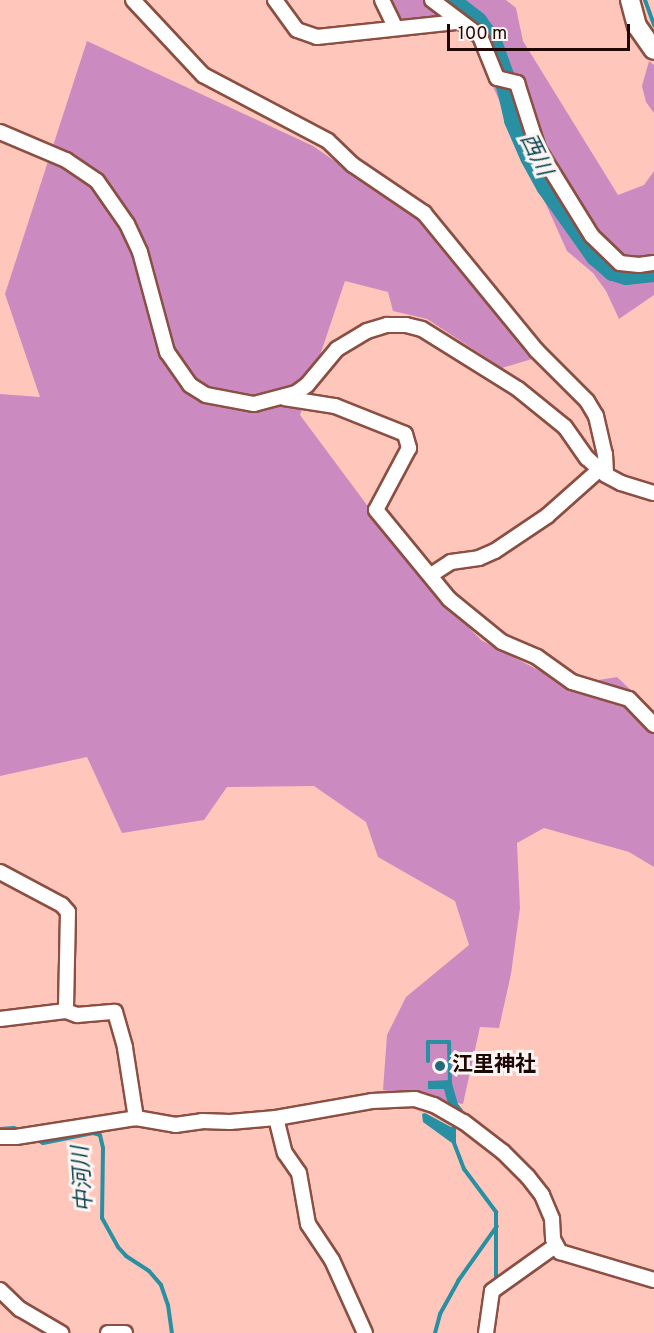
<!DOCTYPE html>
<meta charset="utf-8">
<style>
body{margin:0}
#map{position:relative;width:654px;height:1333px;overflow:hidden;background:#ffc7bb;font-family:Overpass,"Noto Sans JP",sans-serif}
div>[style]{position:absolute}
.green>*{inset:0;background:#cb8bc1}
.water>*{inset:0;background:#298fa2}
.stream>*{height:4px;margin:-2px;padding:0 2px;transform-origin:2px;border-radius:2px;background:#298fa2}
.river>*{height:22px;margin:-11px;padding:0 11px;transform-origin:11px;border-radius:11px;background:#298fa2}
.roads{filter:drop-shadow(2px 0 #8b4f43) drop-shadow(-2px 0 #8b4f43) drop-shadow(0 2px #8b4f43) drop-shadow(0 -2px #8b4f43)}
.minor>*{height:14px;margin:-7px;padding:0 7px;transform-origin:7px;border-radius:7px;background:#fff}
.major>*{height:18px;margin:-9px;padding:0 9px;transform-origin:9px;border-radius:9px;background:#fff}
.dots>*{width:16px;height:16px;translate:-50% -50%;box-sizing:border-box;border:3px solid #fcf5f3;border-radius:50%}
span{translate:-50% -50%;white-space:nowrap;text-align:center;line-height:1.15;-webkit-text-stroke:6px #fcf5f3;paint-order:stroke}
.poi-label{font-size:21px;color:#1e0704;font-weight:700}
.left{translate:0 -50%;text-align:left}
.water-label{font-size:22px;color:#09454f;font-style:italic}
.scale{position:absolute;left:447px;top:24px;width:183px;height:27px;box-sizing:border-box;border:3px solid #1e0704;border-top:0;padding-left:8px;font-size:18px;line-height:21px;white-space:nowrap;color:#1e0704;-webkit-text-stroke:4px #fcf5f3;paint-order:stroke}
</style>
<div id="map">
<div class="green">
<i style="clip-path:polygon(389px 0,506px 0,516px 8px,523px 41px,618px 195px,644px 185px,654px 171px,654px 295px,619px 319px,606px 291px,593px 273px,567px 251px,462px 18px,400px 21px)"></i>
<i style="clip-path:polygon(87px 41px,313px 146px,413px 215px,532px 359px,502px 368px,427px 319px,393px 311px,388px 292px,345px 281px,300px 415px,422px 579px,481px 640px,567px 685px,617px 677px,654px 712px,654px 867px,629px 852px,544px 828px,517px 843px,520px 908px,511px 974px,499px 1028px,480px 1027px,463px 1104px,383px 1090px,387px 1035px,406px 997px,469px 945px,455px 901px,378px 857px,366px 822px,314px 786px,227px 787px,204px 820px,122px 833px,87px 757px,0 776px,0 394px,40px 397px,5px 294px)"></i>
<i style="clip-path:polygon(649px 61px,654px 65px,654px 113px,646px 102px,642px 86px)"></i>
</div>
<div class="water">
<i style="clip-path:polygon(451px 1080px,458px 1104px,463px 1110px,460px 1114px,448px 1104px,444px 1089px,428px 1089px,428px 1081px)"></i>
<i style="clip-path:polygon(425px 1113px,451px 1127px,456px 1125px,456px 1146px,423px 1122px,422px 1114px)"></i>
</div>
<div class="stream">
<i style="left:645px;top:0;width:27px;rotate:70deg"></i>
<i style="left:428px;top:1061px;width:19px;rotate:-90deg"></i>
<i style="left:428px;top:1042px;width:21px"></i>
<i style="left:449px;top:1042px;width:43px;rotate:88.7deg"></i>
<i style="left:0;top:1129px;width:14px;rotate:-4deg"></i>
<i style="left:14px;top:1128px;width:9px;rotate:21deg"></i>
<i style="left:34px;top:1138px;width:10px;rotate:29deg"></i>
<i style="left:43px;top:1143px;width:51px;rotate:-11.3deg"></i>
<i style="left:93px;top:1133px;width:7px;rotate:16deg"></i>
<i style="left:100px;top:1135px;width:13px;rotate:77deg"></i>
<i style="left:103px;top:1148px;width:70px;rotate:90.8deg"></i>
<i style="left:102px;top:1218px;width:33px;rotate:61deg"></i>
<i style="left:118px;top:1247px;width:12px;rotate:48deg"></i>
<i style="left:126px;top:1256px;width:27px;rotate:33deg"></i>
<i style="left:149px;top:1271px;width:18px;rotate:49deg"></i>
<i style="left:161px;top:1285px;width:21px;rotate:71deg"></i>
<i style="left:168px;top:1305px;width:28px;rotate:82deg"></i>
<i style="left:454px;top:1143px;width:28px;rotate:69deg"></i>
<i style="left:464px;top:1169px;width:54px;rotate:53.3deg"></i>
<i style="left:496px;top:1212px;width:68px;rotate:90deg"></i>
<i style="left:435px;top:1333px;width:20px;rotate:-75deg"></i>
<i style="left:440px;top:1314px;width:38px;rotate:-61deg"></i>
<i style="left:458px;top:1281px;width:67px;rotate:-54.7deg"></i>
</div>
<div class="river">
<i style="left:448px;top:0;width:37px;rotate:38deg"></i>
<i style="left:477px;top:23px;width:24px;rotate:54deg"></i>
<i style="left:491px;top:42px;width:50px;rotate:70.1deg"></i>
<i style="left:508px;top:89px;width:32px;rotate:77deg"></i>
<i style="left:515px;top:120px;width:40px;rotate:66.6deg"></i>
<i style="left:531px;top:157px;width:33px;rotate:61deg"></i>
<i style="left:547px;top:186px;width:85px;rotate:54.6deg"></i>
<i style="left:596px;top:255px;width:23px;rotate:41deg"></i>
<i style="left:613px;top:270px;width:14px;rotate:17deg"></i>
<i style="left:626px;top:274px;width:28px;rotate:-6deg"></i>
</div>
<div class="roads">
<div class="minor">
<i style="left:133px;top:0;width:103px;rotate:47deg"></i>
<i style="left:203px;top:75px;width:141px;rotate:27.8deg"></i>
<i style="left:328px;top:141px;width:35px;rotate:44deg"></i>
<i style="left:353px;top:165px;width:86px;rotate:34.1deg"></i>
<i style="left:424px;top:213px;width:177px;rotate:50.7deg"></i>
<i style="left:536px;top:350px;width:72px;rotate:45deg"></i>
<i style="left:587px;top:401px;width:17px;rotate:59deg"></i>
<i style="left:596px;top:416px;width:39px;rotate:77deg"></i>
<i style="left:605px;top:454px;width:21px;rotate:87deg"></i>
<i style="left:275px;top:0;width:37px;rotate:54deg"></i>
<i style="left:297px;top:30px;width:21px;rotate:19deg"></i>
<i style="left:317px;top:37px;width:142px;rotate:-6.1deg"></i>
<i style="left:382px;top:0;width:30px;rotate:64deg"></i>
<i style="left:432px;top:0;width:60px;rotate:36.9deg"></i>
<i style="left:480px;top:36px;width:45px;rotate:68deg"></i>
<i style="left:497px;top:78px;width:21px;rotate:14deg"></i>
<i style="left:517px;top:83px;width:69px;rotate:72.3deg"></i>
<i style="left:538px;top:149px;width:102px;rotate:58.2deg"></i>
<i style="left:592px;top:236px;width:39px;rotate:44deg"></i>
<i style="left:620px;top:263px;width:19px;rotate:6deg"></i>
<i style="left:639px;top:265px;width:15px;rotate:-8deg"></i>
<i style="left:0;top:132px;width:72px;rotate:23deg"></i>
<i style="left:66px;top:160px;width:37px;rotate:34deg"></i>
<i style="left:97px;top:181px;width:52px;rotate:55.1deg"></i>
<i style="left:127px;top:224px;width:31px;rotate:65deg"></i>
<i style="left:140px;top:252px;width:104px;rotate:74.9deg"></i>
<i style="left:167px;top:352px;width:40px;rotate:55.1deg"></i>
<i style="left:190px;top:385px;width:19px;rotate:32deg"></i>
<i style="left:206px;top:395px;width:49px;rotate:10.6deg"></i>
<i style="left:254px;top:404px;width:43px;rotate:-14.7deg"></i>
<i style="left:296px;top:393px;width:14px;rotate:-36deg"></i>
<i style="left:307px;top:385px;width:47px;rotate:-50.2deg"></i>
<i style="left:337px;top:349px;width:35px;rotate:-31deg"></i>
<i style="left:367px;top:331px;width:21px;rotate:-17deg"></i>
<i style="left:387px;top:325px;width:19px"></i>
<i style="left:406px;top:325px;width:16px;rotate:14deg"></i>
<i style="left:422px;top:329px;width:113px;rotate:32deg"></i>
<i style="left:518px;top:389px;width:60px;rotate:39deg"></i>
<i style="left:565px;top:427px;width:38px;rotate:55deg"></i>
<i style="left:587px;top:458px;width:25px;rotate:42deg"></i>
<i style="left:606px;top:475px;width:17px;rotate:28deg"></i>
<i style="left:621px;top:483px;width:34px;rotate:17deg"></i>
<i style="left:284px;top:398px;width:52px;rotate:8.9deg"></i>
<i style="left:335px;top:406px;width:75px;rotate:21.8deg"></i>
<i style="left:405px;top:434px;width:15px;rotate:74deg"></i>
<i style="left:409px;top:448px;width:70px;rotate:118deg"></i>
<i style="left:376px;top:510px;width:115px;rotate:50.6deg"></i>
<i style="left:449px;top:599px;width:68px;rotate:39.1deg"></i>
<i style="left:502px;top:642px;width:38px;rotate:23deg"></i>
<i style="left:537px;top:657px;width:43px;rotate:35.5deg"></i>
<i style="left:572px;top:682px;width:59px;rotate:16.6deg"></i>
<i style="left:629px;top:699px;width:36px;rotate:46deg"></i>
<i style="left:431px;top:575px;width:24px;rotate:-33deg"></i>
<i style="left:451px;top:562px;width:28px;rotate:-8deg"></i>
<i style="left:479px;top:558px;width:17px;rotate:-24deg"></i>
<i style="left:495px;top:551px;width:63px;rotate:-33.9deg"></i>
<i style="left:547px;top:516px;width:71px;rotate:-41.6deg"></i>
<i style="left:0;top:872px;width:70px;rotate:28deg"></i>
<i style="left:62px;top:905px;width:9px;rotate:49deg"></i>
<i style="left:68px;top:912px;width:99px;rotate:91.2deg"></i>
<i style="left:0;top:1019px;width:66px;rotate:-6.9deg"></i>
<i style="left:66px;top:1011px;width:12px;rotate:20deg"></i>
<i style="left:77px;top:1015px;width:38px;rotate:-5deg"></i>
<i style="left:115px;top:1012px;width:37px;rotate:74deg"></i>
<i style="left:125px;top:1048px;width:71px;rotate:81.1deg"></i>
<i style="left:276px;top:1118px;width:36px;rotate:76deg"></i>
<i style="left:285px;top:1153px;width:24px;rotate:55deg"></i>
<i style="left:299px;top:1173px;width:52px;rotate:80deg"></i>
<i style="left:308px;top:1224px;width:43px;rotate:56.3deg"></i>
<i style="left:332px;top:1260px;width:80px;rotate:65.7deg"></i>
<i style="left:0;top:1137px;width:16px"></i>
<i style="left:16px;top:1137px;width:121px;rotate:-9deg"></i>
<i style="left:136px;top:1118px;width:40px;rotate:10deg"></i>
<i style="left:175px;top:1125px;width:27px;rotate:-8deg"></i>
<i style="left:202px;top:1121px;width:28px;rotate:2deg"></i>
<i style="left:230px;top:1122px;width:46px;rotate:-5deg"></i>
<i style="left:276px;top:1118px;width:97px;rotate:-10deg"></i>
<i style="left:372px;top:1101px;width:43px;rotate:-2.7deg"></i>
<i style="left:415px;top:1099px;width:20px;rotate:18deg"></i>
<i style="left:434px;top:1105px;width:34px;rotate:30deg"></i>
<i style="left:464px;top:1122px;width:49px;rotate:37.6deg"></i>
<i style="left:503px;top:1152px;width:35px;rotate:45deg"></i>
<i style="left:528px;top:1177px;width:23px;rotate:52deg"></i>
<i style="left:542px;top:1195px;width:26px;rotate:67deg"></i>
<i style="left:552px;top:1219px;width:20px;rotate:87deg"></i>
<i style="left:553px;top:1239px;width:15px;rotate:62deg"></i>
<i style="left:560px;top:1252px;width:98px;rotate:16.6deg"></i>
<i style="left:0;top:1290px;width:28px;rotate:44deg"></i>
<i style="left:20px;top:1309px;width:48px;rotate:30.3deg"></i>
<i style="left:108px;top:1333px;width:17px"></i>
<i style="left:486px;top:1333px;width:42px;rotate:-81.9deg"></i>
<i style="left:492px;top:1291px;width:77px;rotate:-35.5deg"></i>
</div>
<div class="major">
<i style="left:630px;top:0;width:27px;rotate:75deg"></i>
<i style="left:637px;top:26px;width:29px;rotate:55deg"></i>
</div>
</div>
<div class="dots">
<i style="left:440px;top:1066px;background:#236b78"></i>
</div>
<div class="poi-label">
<span class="left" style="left:452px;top:1066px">江里神社</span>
</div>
<div class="water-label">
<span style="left:535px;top:155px;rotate:64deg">西川</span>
<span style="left:84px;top:1179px;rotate:-94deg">中河川</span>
</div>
<div class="scale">100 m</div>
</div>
